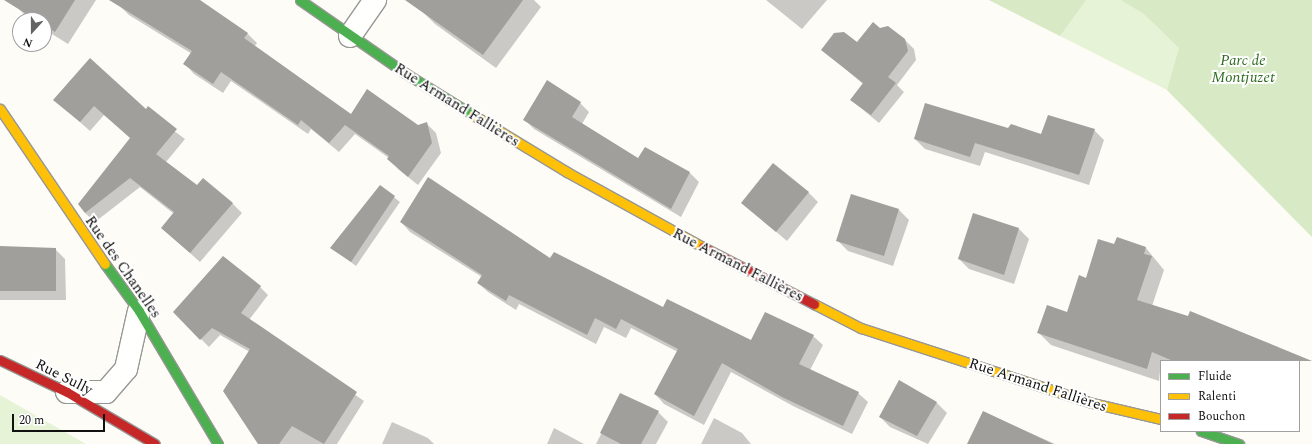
<!DOCTYPE html>
<meta charset="utf-8">
<style>
body{margin:0}
#map{position:relative;width:1312px;height:444px;overflow:hidden;background:#fdfcf7;font-family:Spectral,serif}
div>[style]{position:absolute}
.green>*{inset:0;background:#e7f3d7}
.forest>*{inset:0;background:#d8eac5}
.shadow>*{inset:0;background:#0003}
.building>*{inset:0;background:#a19f9c}
.roads{filter:drop-shadow(1px 0 #979795) drop-shadow(-1px 0 #979795) drop-shadow(0 1px #979795) drop-shadow(0 -1px #979795)}
.street>*{height:22px;margin:-11px;padding:0 11px;transform-origin:11px;border-radius:11px;background:#fffffe}
.fast>*{height:9px;margin:-4.5px;padding:0 4.5px;transform-origin:4.5px;border-radius:4.5px;background:#4caf50}
.slow>*{height:9px;margin:-4.5px;padding:0 4.5px;transform-origin:4.5px;border-radius:4.5px;background:#ffc107}
.jam>*{height:9px;margin:-4.5px;padding:0 4.5px;transform-origin:4.5px;border-radius:4.5px;background:#c62828}
span{translate:-50% -50%;white-space:nowrap;text-align:center;line-height:1.15;-webkit-text-stroke:4px #fff;paint-order:stroke}
.park-label{font-size:15px;color:#2f6b1f;font-style:italic}
.street-label{font-size:15px;color:#111}
.legend{position:absolute;left:1160px;top:360px;width:140px;height:72px;box-sizing:border-box;background:#fff;border:1px solid #a0a0a0;margin:0;padding:5px 7px;list-style:none;font-size:12px;color:#111}
.legend li{display:flex;align-items:center;gap:8px;height:20px}
.legend b{width:20px;border:1px solid #a0a0a0}
.north{position:absolute;left:12px;top:12px;width:40px;height:40px;box-sizing:border-box;background:#fff;border:1px solid #a0a0a0;border-radius:50%;rotate:201deg;font-size:11px;font-weight:700;line-height:16px;text-align:center;color:#111}
.north::after{content:'';display:block;margin:auto;width:14px;height:18px;background:#646362;clip-path:polygon(50% 0,100% 100%,50% 72%,0 100%)}
.scale{position:absolute;left:12px;top:414px;width:93px;height:18px;box-sizing:border-box;border:2px solid #111;border-top:0;padding-left:5px;font-size:12px;line-height:14px;white-space:nowrap;color:#111;-webkit-text-stroke:3px #fff;paint-order:stroke}
</style>
<div id="map">
<div class="green">
<i style="clip-path:polygon(989px 0,1312px 0,1312px 237px,1167px 90px)"></i>
<i style="clip-path:polygon(0 395px,86px 444px,0 444px)"></i>
</div>
<div class="forest">
<i style="clip-path:polygon(989px 0,1086px 0,1060px 36px)"></i>
<i style="clip-path:polygon(1121px 0,1312px 0,1312px 237px,1167px 90px,1179px 48px,1144px 14px)"></i>
</div>
<div class="shadow">
<i style="clip-path:polygon(23px 0,96px 0,68px 44px,44px 29px,44px 20px,30px 20px,18px 8px)"></i>
<i style="clip-path:polygon(125px 0,195px 0,247px 33px,257px 43px,254px 47px,351px 115px,417px 126px,426px 123px,436px 133px,441px 153px,418px 185px,398px 169px,389px 158px,355px 134px,339px 152px,311px 129px,308px 134px,231px 81px,223px 93px,194px 74px,185px 64px,192px 54px,129px 15px,120px 6px)"></i>
<i style="clip-path:polygon(430px 0,534px 0,541px 7px,496px 68px,435px 24px,422px 11px)"></i>
<i style="clip-path:polygon(766px 0,827px 0,802px 29px)"></i>
<i style="clip-path:polygon(879px 29px,905px 40px,914px 49px,916px 60px,897px 85px,904px 92px,879px 123px,851px 100px,863px 84px,822px 49px,857px 44px)"></i>
<i style="clip-path:polygon(55px 100px,146px 110px,185px 139px,166px 162px,197px 186px,232px 203px,242px 213px,200px 262px,162px 228px,174px 214px,140px 187px,95px 222px,85px 213px,131px 138px,104px 115px,90px 131px)"></i>
<i style="clip-path:polygon(580px 103px,589px 112px,582px 124px,638px 160px,646px 148px,690px 173px,699px 182px,681px 217px,534px 129px,525px 120px)"></i>
<i style="clip-path:polygon(1008px 129px,1041px 135px,1094px 130px,1104px 140px,1089px 185px,985px 152px,980px 166px,925px 149px,915px 139px)"></i>
<i style="clip-path:polygon(380px 186px,400px 202px,356px 266px,332px 248px)"></i>
<i style="clip-path:polygon(808px 192px,818px 202px,787px 241px,742px 203px)"></i>
<i style="clip-path:polygon(899px 210px,909px 220px,893px 266px,848px 251px,838px 241px)"></i>
<i style="clip-path:polygon(401px 222px,551px 260px,663px 308px,751px 341px,813px 336px,823px 345px,810px 370px,858px 393px,868px 402px,852px 434px,793px 406px,731px 372px,704px 425px,664px 404px,655px 394px,678px 352px,631px 328px,626px 338px,604px 327px,596px 344px,519px 304px,516px 310px,488px 292px,478px 283px,482px 277px,410px 232px)"></i>
<i style="clip-path:polygon(1019px 229px,1029px 239px,1014px 284px,969px 269px,959px 259px)"></i>
<i style="clip-path:polygon(1117px 238px,1146px 248px,1164px 270px,1152px 306px,1188px 317px,1190px 313px,1278px 347px,1290px 361px,1161px 361px,1159px 381px,1051px 345px,1038px 332px,1067px 313px,1087px 279px,1115px 245px)"></i>
<i style="clip-path:polygon(0 247px,55px 249px,65px 259px,66px 300px,0 300px)"></i>
<i style="clip-path:polygon(260px 287px,268px 295px,249px 320px,364px 401px,337px 444px,259px 444px,250px 352px,220px 335px,209px 347px,174px 312px)"></i>
<i style="clip-path:polygon(899px 382px,937px 403px,947px 413px,928px 444px,890px 427px,880px 417px)"></i>
<i style="clip-path:polygon(621px 394px,658px 412px,668px 422px,656px 444px,596px 444px)"></i>
<i style="clip-path:polygon(984px 412px,1055px 444px,968px 444px)"></i>
<i style="clip-path:polygon(714px 418px,742px 433px,751px 444px,701px 444px)"></i>
<i style="clip-path:polygon(392px 422px,428px 438px,434px 444px,382px 444px)"></i>
<i style="clip-path:polygon(554px 428px,584px 444px,547px 444px)"></i>
</div>
<div class="building">
<i style="clip-path:polygon(4px 0,75px 0,55px 32px,44px 25px,44px 20px,36px 20px)"></i>
<i style="clip-path:polygon(109px 0,200px 0,248px 33px,244px 38px,351px 114px,367px 89px,418px 125px,427px 122px,432px 143px,408px 177px,387px 159px,389px 156px,345px 125px,329px 143px,301px 120px,298px 125px,221px 72px,213px 84px,183px 64px,192px 51px)"></i>
<i style="clip-path:polygon(405px 0,523px 0,483px 55px)"></i>
<i style="clip-path:polygon(873px 22px,880px 28px,888px 26px,905px 39px,908px 51px,888px 77px,896px 83px,871px 115px,850px 100px,863px 83px,821px 50px,834px 33px,844px 32px,857px 42px)"></i>
<i style="clip-path:polygon(90px 58px,146px 109px,148px 106px,177px 129px,156px 154px,197px 185px,203px 178px,233px 203px,190px 253px,161px 228px,174px 212px,130px 178px,85px 213px,78px 204px,130px 138px,94px 106px,80px 122px,53px 100px)"></i>
<i style="clip-path:polygon(547px 80px,581px 102px,572px 117px,638px 158px,645px 147px,690px 172px,671px 209px,523px 120px)"></i>
<i style="clip-path:polygon(925px 103px,1008px 128px,1011px 124px,1041px 134px,1048px 115px,1095px 129px,1079px 175px,975px 143px,970px 157px,914px 139px)"></i>
<i style="clip-path:polygon(773px 163px,809px 192px,776px 232px,741px 203px)"></i>
<i style="clip-path:polygon(428px 177px,550px 258px,554px 252px,663px 307px,667px 299px,751px 340px,765px 312px,814px 335px,799px 364px,859px 392px,843px 426px,782px 397px,722px 363px,694px 416px,654px 394px,678px 349px,621px 319px,616px 329px,595px 318px,587px 335px,509px 295px,506px 301px,477px 283px,482px 275px,400px 222px)"></i>
<i style="clip-path:polygon(380px 185px,395px 196px,351px 262px,330px 248px)"></i>
<i style="clip-path:polygon(851px 194px,899px 209px,884px 256px,836px 241px)"></i>
<i style="clip-path:polygon(973px 213px,1019px 228px,1004px 275px,958px 259px)"></i>
<i style="clip-path:polygon(1117px 237px,1146px 247px,1144px 254px,1152px 256px,1137px 300px,1188px 316px,1190px 311px,1312px 361px,1173px 361px,1152px 352px,1147px 369px,1037px 333px,1047px 305px,1067px 312px,1079px 275px,1086px 278px,1098px 239px,1114px 244px)"></i>
<i style="clip-path:polygon(0 246px,56px 248px,56px 291px,0 291px)"></i>
<i style="clip-path:polygon(223px 256px,261px 286px,241px 313px,357px 392px,324px 444px,292px 426px,279px 444px,258px 444px,223px 391px,250px 349px,212px 328px,200px 340px,173px 312px)"></i>
<i style="clip-path:polygon(899px 380px,937px 402px,917px 436px,879px 417px)"></i>
<i style="clip-path:polygon(620px 393px,659px 411px,641px 444px,621px 444px,600px 433px)"></i>
<i style="clip-path:polygon(983px 411px,1053px 444px,967px 444px)"></i>
</div>
<div class="roads">
<div class="street">
<i style="left:350px;top:36px;width:44px;rotate:-55.2deg"></i>
<i style="left:67px;top:392px;width:39px"></i>
<i style="left:106px;top:392px;width:30px;rotate:-49deg"></i>
<i style="left:126px;top:369px;width:59px;rotate:-77.4deg"></i>
</div>
<div class="fast">
<i style="left:300px;top:0;width:128px;rotate:34.8deg"></i>
<i style="left:405px;top:73px;width:80px;rotate:31.7deg"></i>
<i style="left:105px;top:264px;width:58px;rotate:54.1deg"></i>
<i style="left:139px;top:311px;width:155px;rotate:59.3deg"></i>
<i style="left:1201px;top:431px;width:40px;rotate:18.9deg"></i>
</div>
<div class="slow">
<i style="left:0;top:109px;width:187px;rotate:55.9deg"></i>
<i style="left:473px;top:115px;width:110px;rotate:31.2deg"></i>
<i style="left:567px;top:172px;width:155px;rotate:28.9deg"></i>
<i style="left:814px;top:304px;width:53px;rotate:27.1deg"></i>
<i style="left:861px;top:328px;width:243px;rotate:18deg"></i>
<i style="left:1092px;top:403px;width:71px;rotate:13.1deg"></i>
</div>
<div class="jam">
<i style="left:703px;top:247px;width:125px;rotate:27.2deg"></i>
<i style="left:0;top:360px;width:74px;rotate:25.5deg"></i>
<i style="left:67px;top:392px;width:102px;rotate:30.6deg"></i>
</div>
</div>
<div class="park-label">
<span style="left:1243px;top:69px">Parc de<br>Montjuzet</span>
</div>
<div class="street-label">
<span style="left:457px;top:105px;rotate:32deg">Rue Armand Fallières</span>
<span style="left:738px;top:265px;rotate:27deg">Rue Armand Fallières</span>
<span style="left:123px;top:267px;rotate:55deg">Rue des Chanelles</span>
<span style="left:64px;top:377px;rotate:27deg">Rue Sully</span>
<span style="left:1038px;top:385px;rotate:18deg">Rue Armand Fallières</span>
</div>
<ul class="legend">
<li><b style="height:5px;background:#4caf50"></b>Fluide</li>
<li><b style="height:5px;background:#ffc107"></b>Ralenti</li>
<li><b style="height:5px;background:#c62828"></b>Bouchon</li>
</ul>
<div class="north">N</div>
<div class="scale">20 m</div>
</div>
